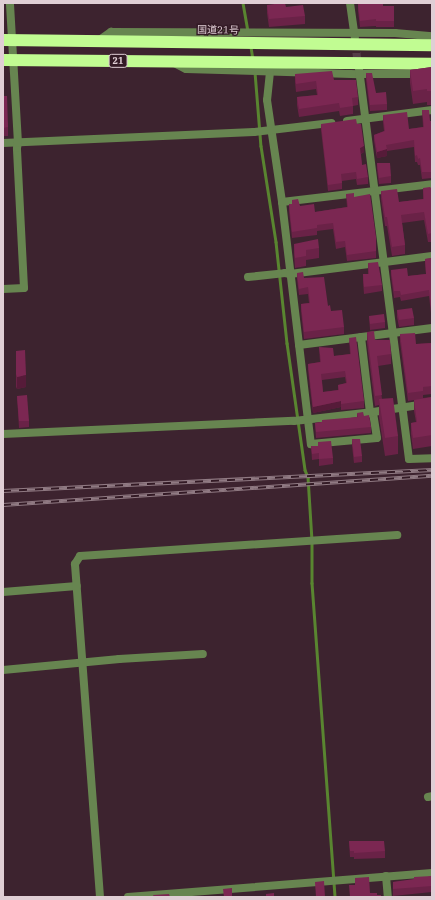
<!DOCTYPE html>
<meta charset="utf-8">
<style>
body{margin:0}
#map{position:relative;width:435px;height:900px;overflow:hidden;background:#3d232f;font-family:"IBM Plex Serif","Noto Sans JP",serif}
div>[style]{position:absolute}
.stream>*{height:2.5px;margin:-1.25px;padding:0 1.25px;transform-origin:1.25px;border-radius:1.25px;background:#598530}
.minor-tunnel>*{height:8px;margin-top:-4px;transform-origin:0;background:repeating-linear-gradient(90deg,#553d48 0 8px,transparent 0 12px)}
.minor>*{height:8px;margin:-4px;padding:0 4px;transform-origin:4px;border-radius:4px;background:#678550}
.highway>*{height:12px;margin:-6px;padding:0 6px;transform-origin:6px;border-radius:6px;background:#c1fc92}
.rail>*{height:4px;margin-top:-2px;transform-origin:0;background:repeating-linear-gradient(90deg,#331a25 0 8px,#907a83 0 16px);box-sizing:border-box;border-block:1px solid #907a83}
.wall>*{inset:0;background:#6a2247}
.shaded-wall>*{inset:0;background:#561b39}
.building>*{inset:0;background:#7b2752}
span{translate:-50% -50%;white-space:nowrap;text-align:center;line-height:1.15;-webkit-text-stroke:3px #331a25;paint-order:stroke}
.shield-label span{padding:1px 3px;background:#331a25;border:1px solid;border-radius:3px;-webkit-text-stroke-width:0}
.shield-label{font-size:9px;color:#e0ced5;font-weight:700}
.street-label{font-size:10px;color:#e0ced5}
.frame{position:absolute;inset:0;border:4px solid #e0ced5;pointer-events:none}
</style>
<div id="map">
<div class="stream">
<i style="left:243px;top:3px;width:27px;rotate:80deg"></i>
<i style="left:251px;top:47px;width:13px;rotate:81deg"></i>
<i style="left:255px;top:72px;width:74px;rotate:85.4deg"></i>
<i style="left:261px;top:146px;width:97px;rotate:81.1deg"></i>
<i style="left:276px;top:242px;width:102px;rotate:83.8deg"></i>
<i style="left:287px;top:343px;width:128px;rotate:81.9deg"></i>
<i style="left:305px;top:470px;width:8px;rotate:67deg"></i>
<i style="left:308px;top:477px;width:63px;rotate:86.4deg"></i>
<i style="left:312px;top:540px;width:43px;rotate:90deg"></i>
<i style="left:312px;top:583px;width:315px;rotate:85.8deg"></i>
</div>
<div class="minor-tunnel">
<i style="left:355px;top:41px;width:26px;rotate:83deg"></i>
</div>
<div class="minor">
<i style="left:350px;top:3px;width:35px;rotate:82deg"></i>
<i style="left:98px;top:41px;width:16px;rotate:-35deg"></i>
<i style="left:111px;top:32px;width:284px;rotate:0.2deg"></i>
<i style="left:395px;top:33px;width:37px;rotate:5deg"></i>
<i style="left:174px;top:63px;width:13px;rotate:27deg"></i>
<i style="left:186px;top:69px;width:173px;rotate:1.7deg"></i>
<i style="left:359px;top:74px;width:73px"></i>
<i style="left:359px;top:69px;width:393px;rotate:82.7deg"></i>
<i style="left:409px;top:459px;width:23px;rotate:-2deg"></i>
<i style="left:270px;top:72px;width:28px;rotate:96deg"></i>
<i style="left:267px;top:100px;width:103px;rotate:81.6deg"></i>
<i style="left:282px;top:202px;width:244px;rotate:83.2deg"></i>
<i style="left:311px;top:444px;width:66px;rotate:-5.2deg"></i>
<i style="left:377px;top:438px;width:26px;rotate:-99deg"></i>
<i style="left:347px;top:121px;width:86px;rotate:-7.4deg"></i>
<i style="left:3px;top:143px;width:251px;rotate:-2.5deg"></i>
<i style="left:254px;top:132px;width:78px;rotate:-6.7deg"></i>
<i style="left:282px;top:202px;width:151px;rotate:-6.8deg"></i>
<i style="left:248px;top:277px;width:37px;rotate:-6deg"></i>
<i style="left:285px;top:273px;width:5px;rotate:11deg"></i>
<i style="left:290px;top:274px;width:143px;rotate:-7.2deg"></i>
<i style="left:3px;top:289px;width:21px;rotate:-3deg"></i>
<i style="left:24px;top:288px;width:140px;rotate:-92.9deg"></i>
<i style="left:17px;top:148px;width:5px;rotate:-79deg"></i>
<i style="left:18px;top:143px;width:140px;rotate:-93.3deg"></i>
<i style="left:361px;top:337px;width:77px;rotate:83.2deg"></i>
<i style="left:299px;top:345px;width:134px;rotate:-7.3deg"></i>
<i style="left:3px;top:434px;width:291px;rotate:-2.6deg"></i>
<i style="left:294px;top:421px;width:80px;rotate:-6.5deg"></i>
<i style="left:373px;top:412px;width:60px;rotate:-8.7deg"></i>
<i style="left:3px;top:592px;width:74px;rotate:-4.6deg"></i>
<i style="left:3px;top:670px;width:117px;rotate:-5.4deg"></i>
<i style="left:119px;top:659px;width:84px;rotate:-3.4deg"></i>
<i style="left:428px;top:797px;width:4px;rotate:-14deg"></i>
<i style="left:386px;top:876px;width:21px;rotate:85deg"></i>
<i style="left:100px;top:897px;width:334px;rotate:-94.3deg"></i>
<i style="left:75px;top:564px;width:9px;rotate:-58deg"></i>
<i style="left:80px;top:556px;width:318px;rotate:-3.8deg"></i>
<i style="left:128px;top:897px;width:305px;rotate:-4.5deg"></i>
</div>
<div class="highway">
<i style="left:3px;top:40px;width:429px;rotate:0.7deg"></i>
<i style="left:3px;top:60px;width:429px;rotate:0.5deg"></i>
</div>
<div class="rail">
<i style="left:3px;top:491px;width:430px;rotate:-2.8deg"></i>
<i style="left:3px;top:505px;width:430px;rotate:-3.9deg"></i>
</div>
<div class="wall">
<i style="clip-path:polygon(358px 4px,383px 6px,394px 6px,394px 27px,376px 27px,376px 26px,360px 27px,358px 11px)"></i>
<i style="clip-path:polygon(267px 5px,286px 7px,305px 16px,305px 24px,269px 27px,267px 13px)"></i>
<i style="clip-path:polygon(432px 67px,432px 105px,427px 105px,427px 102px,413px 104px,410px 83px,410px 70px)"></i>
<i style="clip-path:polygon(366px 73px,376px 93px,387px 104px,387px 110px,370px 111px,366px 80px)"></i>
<i style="clip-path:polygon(295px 74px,334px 80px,358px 97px,358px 105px,353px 106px,353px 114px,340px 116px,339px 111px,299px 117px,297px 105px,297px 97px,317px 95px,316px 89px,296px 92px,295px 82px)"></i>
<i style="clip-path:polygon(3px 96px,8px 127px,8px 136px,3px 136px)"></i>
<i style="clip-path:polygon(422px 110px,430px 121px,432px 121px,432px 178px,422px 179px,420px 165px,418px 165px,417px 162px,415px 162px,414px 147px,387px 151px,387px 156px,377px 158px,374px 141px,374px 135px,384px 131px,383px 122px,383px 115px,409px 129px,423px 127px)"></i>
<i style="clip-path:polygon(321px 124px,357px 124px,364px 152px,361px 154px,362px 165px,368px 177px,368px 184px,357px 185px,356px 179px,342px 181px,342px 189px,328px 191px,321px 130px)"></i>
<i style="clip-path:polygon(377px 163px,391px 176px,391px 183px,379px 184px,377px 169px)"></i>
<i style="clip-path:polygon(423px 188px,432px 188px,432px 242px,428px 242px,424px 220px,402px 223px,405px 245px,405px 254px,392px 256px,387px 226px,385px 226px,381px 199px,381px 191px,399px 202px,423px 199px)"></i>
<i style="clip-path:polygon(346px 194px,354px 197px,376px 237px,376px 258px,347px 261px,345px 247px,336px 249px,333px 229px,317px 231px,317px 235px,292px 238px,289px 211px,289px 204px,292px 204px,292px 200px,300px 206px,315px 212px,347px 207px)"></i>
<i style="clip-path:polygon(294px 244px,319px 248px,319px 258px,306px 260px,306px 266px,295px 268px,294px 254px)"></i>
<i style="clip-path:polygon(432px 258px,432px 322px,429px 296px,401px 301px,400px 297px,394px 298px,391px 276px,391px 270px,408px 276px,426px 274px,425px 259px)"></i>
<i style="clip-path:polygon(368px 263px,382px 285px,382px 291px,364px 294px,363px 281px,363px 274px,368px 274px)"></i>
<i style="clip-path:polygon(297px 273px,304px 278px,328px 306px,331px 311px,344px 327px,344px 334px,304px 339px,301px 311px,301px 304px,309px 303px,308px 294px,299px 295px,297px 279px)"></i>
<i style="clip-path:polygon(397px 310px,414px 318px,414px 325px,399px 327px,397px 317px)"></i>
<i style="clip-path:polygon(369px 316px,385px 322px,385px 328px,370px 330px)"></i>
<i style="clip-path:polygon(367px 332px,375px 340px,391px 354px,391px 364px,378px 366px,382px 399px,398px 436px,398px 454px,385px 456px,379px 417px,379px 405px,375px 406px,367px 343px)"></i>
<i style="clip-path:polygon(400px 334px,416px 344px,432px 343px,432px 394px,423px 395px,423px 398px,432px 397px,432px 446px,413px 449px,411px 434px,411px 423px,416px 422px,414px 411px,414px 400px,408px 401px,400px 342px)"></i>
<i style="clip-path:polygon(evenodd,349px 338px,364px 401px,364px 408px,341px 410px,341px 407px,313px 413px,308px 370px,308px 364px,320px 362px,319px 347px,334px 356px,350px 354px,349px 338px,345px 377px,346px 383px,338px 385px,338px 390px,323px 392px,322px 380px,345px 377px)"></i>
<i style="clip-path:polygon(16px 351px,26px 387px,17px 389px,16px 387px)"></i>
<i style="clip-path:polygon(17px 396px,29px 421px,29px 427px,19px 428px)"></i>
<i style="clip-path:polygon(357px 413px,371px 427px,371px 433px,316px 438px,315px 423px,357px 417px)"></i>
<i style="clip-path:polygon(352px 439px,362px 456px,362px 462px,354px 463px,352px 446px)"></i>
<i style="clip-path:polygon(318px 442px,333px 458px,333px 464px,319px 466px,319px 459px,312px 460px,311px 446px,318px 446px)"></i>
<i style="clip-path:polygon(349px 841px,385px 851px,385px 858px,354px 859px,354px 857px,350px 857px)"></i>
<i style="clip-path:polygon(432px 876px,432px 892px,393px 896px,393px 882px,414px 880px)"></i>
</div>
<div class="shaded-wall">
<i style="clip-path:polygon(364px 146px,364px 152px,360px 154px,360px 148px)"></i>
<i style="clip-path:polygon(387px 149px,387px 156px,377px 158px,377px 152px)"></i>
<i style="clip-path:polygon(26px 375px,26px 387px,17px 389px,17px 377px)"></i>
<i style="clip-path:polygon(341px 401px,341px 407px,313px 413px,313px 407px)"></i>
</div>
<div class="building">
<i style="clip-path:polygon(282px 3px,285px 3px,286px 7px,303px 5px,305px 16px,269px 19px,267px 5px)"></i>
<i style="clip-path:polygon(358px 4px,383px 4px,383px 6px,394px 6px,394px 21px,376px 21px,376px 19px,360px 21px)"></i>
<i style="clip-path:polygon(432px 67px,432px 91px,427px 91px,427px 89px,413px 91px,410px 70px)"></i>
<i style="clip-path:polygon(332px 71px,334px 80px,356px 80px,358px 97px,352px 98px,353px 106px,340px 108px,339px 103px,299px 109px,297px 97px,318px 95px,316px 81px,296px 84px,295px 74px)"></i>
<i style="clip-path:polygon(366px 73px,372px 73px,376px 93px,386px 92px,387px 104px,370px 105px)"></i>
<i style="clip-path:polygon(3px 96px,7px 96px,8px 127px,3px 128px)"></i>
<i style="clip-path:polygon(422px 110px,429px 110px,430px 121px,432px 121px,432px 172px,422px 172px,420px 158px,418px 159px,417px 155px,415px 156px,414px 140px,386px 145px,387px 149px,377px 152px,374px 135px,385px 131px,383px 115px,407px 112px,409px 129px,424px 127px)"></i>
<i style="clip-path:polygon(356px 119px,357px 124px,361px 124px,364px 146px,360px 148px,362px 165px,366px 164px,368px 177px,357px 179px,356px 172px,341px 174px,342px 183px,328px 185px,321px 124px)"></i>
<i style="clip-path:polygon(377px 163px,390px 163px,391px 176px,379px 178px)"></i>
<i style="clip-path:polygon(430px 187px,431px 188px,432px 188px,432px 233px,428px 234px,424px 212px,401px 215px,405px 245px,392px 247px,387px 217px,385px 217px,381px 191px,397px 189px,399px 202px,424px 199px,423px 188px)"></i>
<i style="clip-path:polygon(354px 193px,354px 197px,370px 194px,376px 237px,376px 251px,347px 255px,345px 241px,336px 242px,333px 223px,317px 225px,317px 228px,292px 232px,289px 204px,292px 204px,292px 200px,298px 199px,300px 206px,314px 204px,315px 212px,348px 207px,346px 194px)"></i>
<i style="clip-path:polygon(318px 239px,319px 248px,306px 250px,306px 256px,295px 258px,294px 244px)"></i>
<i style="clip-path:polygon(432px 258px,432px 316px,429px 290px,401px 295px,400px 291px,394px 291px,391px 270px,407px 268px,408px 276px,426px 274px,425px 259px)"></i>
<i style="clip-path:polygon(378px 262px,382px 285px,364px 287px,363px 274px,369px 274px,368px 263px)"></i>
<i style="clip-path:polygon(303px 272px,304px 278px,324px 277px,328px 306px,330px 305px,331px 311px,342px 310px,344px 327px,304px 332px,301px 304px,310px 303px,308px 287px,299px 289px,297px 273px)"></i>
<i style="clip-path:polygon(412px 308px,414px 318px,399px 320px,397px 310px)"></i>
<i style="clip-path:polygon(384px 314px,385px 322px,370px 324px,369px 316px)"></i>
<i style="clip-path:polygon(374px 331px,375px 340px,390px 340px,391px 354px,377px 356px,382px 395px,375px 396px,367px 332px)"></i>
<i style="clip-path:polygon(415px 333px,416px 344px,432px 343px,432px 386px,423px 387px,423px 391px,408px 393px,400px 334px)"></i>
<i style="clip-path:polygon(evenodd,356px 337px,364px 401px,341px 404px,341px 401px,313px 407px,308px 364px,321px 362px,319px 347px,333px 348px,334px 356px,351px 354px,349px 338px,356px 337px,345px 371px,347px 383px,338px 385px,339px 390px,323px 392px,321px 374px,345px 371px)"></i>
<i style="clip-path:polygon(25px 350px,26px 375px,17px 377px,16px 374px,16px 351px)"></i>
<i style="clip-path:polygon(27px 395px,29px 421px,19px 421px,17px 396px)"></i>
<i style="clip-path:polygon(432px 397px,432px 435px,413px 438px,411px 423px,417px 422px,414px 400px)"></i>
<i style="clip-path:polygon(393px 398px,398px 436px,385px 438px,379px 399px)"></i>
<i style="clip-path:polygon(363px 412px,364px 416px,369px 415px,371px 427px,316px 432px,315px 423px,322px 422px,322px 420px,358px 417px,357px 413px)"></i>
<i style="clip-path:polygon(352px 439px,360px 439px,362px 456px,354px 457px)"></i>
<i style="clip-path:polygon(331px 441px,333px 458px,319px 459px,319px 453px,312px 454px,311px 446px,318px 446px,318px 442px)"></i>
<i style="clip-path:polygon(349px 841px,384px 841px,385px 851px,354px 853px,354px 851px,350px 851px)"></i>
<i style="clip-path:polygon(432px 876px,432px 886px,393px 889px,393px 882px,414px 879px,414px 877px)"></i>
<i style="clip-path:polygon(369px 877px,370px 893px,377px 893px,377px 895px,381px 895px,381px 897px,350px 897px,349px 885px,355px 885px,355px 878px)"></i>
<i style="clip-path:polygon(324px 881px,325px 897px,316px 897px,315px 882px)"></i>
<i style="clip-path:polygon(232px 888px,232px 897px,223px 897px,224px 897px,223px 889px)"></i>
<i style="clip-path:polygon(274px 893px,274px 897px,288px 896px,288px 897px,266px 897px,266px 894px)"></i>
<i style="clip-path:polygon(169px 894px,170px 897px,154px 897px,153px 895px)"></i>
</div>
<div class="shield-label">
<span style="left:118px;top:61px">21</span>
</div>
<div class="street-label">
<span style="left:218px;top:30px;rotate:1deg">国道21号</span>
</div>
<div class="frame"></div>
</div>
